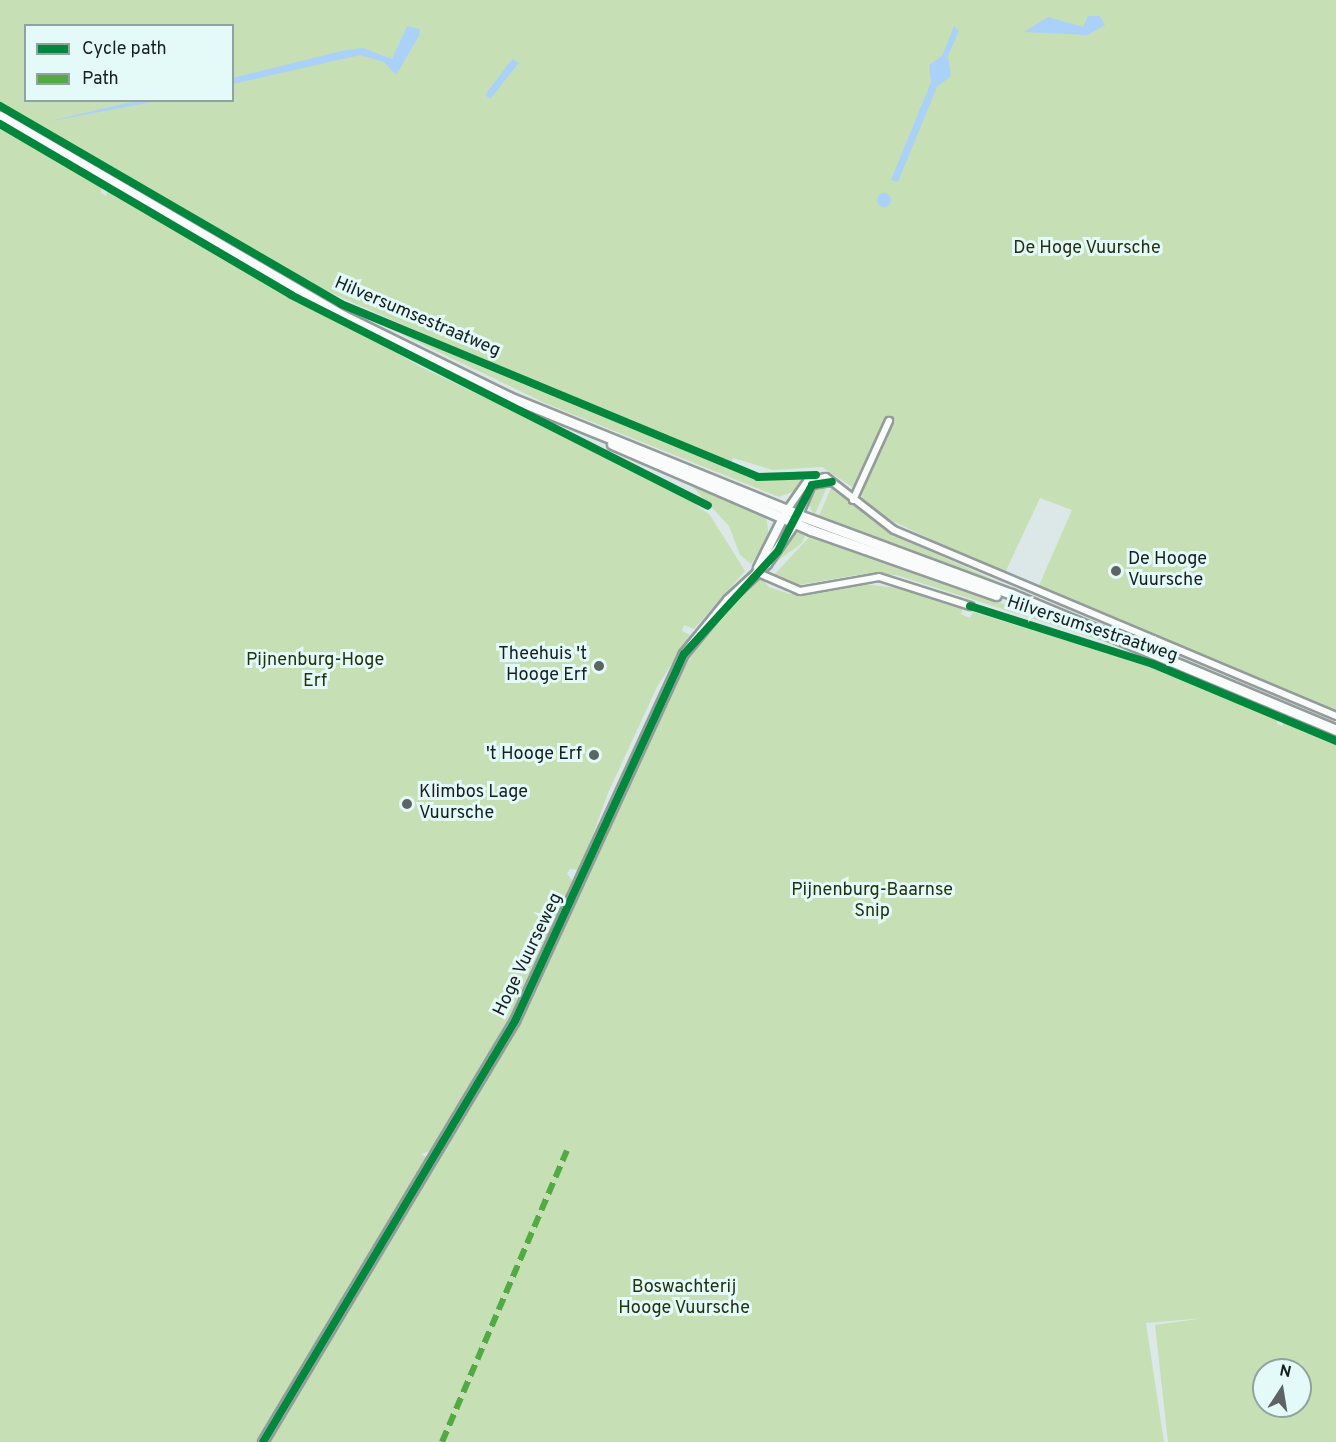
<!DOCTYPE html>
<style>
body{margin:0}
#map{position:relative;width:1336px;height:1442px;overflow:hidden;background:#dce8e7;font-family:Overpass,sans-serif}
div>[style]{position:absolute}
.green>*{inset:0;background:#c7dfb5}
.water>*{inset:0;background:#aad2f8}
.round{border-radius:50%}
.roads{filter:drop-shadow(2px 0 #939c9b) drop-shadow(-2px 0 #939c9b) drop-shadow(0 2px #939c9b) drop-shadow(0 -2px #939c9b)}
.minor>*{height:6px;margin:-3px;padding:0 3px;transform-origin:3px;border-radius:3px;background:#fafcfb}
.tertiary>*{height:8px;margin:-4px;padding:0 4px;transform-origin:4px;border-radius:4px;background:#fafcfb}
.primary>*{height:9px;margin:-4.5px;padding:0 4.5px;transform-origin:4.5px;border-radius:4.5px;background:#fafcfb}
.quiet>*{height:6px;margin-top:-3px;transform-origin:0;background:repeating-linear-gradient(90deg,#52aa43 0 12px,transparent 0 18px)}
.cycleway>*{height:8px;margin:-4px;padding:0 4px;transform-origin:4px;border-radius:4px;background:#00873e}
.dots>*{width:16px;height:16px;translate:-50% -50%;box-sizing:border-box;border:3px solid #e4faf8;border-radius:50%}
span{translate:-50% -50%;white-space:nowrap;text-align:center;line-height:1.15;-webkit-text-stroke:6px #e4faf8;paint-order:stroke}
.park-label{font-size:18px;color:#23310e}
.street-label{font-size:18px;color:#171f1e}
.poi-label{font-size:18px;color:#171f1e}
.left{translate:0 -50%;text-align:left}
.right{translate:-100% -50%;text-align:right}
.legend{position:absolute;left:24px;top:24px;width:210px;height:78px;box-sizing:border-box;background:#e4faf8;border:2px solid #92a2a1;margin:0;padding:8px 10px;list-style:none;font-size:18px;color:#171f1e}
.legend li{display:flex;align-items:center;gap:12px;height:30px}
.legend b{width:30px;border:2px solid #92a2a1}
.north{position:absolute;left:1252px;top:1358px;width:60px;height:60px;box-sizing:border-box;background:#e4faf8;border:2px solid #92a2a1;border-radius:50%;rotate:12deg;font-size:16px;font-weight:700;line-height:24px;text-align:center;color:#171f1e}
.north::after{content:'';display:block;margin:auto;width:21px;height:27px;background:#5c6564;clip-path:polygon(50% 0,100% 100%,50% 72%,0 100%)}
</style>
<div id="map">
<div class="green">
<i style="clip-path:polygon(evenodd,0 0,1336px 0,1336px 714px,1037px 590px,1072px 510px,1040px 498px,1004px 575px,870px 510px,859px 492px,885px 438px,878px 436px,859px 483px,852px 487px,822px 467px,773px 470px,733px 458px,730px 465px,769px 479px,802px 477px,795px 491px,779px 497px,547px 404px,399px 333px,600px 412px,327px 291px,0 106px,0 0,26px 26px,232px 26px,232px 100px,26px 100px,26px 26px)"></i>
<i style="clip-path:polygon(0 126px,102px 185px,101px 193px,106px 196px,108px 188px,421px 367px,672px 487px,710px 515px,745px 571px,694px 629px,684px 625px,682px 631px,690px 635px,657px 687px,608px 793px,580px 870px,570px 869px,567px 874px,575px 883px,523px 994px,430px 1151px,421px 1154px,426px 1157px,258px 1442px,0 1442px)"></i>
<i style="clip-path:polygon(691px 485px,766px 516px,769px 536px,751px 564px,740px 555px,729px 526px)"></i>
<i style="clip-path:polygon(820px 486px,827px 487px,814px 516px,807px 500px)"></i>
<i style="clip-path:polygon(831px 488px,891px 534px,1098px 626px,818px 518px)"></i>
<i style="clip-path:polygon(807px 531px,802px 543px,768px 568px,797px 532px)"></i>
<i style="clip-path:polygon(813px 533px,841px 547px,1162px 660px,896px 575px,857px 575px,799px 585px,772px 577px)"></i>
<i style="clip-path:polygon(evenodd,759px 576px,769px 587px,790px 594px,854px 583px,909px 589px,963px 608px,961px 614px,970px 618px,973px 612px,1152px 667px,1279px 715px,1277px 724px,1282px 726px,1285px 718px,1336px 738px,1336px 1442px,1168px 1442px,1155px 1325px,1204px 1318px,1146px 1323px,1164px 1442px,267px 1442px,530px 1003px,681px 673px,709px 628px,759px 576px,1264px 1370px,1300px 1370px,1300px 1406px,1264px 1406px,1264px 1370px)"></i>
</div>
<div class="water">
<i style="clip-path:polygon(1088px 16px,1100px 16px,1105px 25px,1088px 35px,1024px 32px,1048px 17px,1083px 27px)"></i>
<i style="clip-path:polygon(407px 26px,420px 29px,419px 36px,396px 75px,384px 62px,360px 55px,233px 84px,233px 78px,346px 50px,363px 48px,392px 59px)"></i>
<i style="clip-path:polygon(954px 26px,959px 31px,948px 56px,951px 76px,937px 87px,898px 182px,891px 180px,931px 82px,929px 65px,942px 56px)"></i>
<i style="clip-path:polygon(512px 59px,519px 63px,490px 99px,485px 95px)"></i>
<i style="clip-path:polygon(137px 101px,157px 101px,47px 122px,96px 110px)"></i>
<i class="round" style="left:877px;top:193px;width:14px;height:14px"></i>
</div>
<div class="roads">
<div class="minor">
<i style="left:853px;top:500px;width:87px;rotate:-65.5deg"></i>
<i style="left:787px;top:510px;width:35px;rotate:-55deg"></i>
<i style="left:807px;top:481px;width:19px;rotate:-12deg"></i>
<i style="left:826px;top:477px;width:86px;rotate:37.9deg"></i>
<i style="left:894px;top:530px;width:480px;rotate:22.8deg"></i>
<i style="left:799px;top:515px;width:33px;rotate:-67deg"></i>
<i style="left:812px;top:485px;width:19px;rotate:-9deg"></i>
<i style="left:756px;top:572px;width:48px;rotate:23.4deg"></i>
<i style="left:800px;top:591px;width:80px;rotate:-10deg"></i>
<i style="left:879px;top:577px;width:96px;rotate:17.7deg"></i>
</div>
<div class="tertiary">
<i style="left:758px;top:568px;width:60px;rotate:-63.4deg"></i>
<i style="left:263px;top:1442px;width:491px;rotate:-59.1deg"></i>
<i style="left:515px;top:1021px;width:404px;rotate:-65.3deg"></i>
<i style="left:684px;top:654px;width:70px;rotate:-50.8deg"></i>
<i style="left:728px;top:600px;width:53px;rotate:-42.7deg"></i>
<i style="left:767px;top:564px;width:55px;rotate:-55.4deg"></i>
</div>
<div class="primary">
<i style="left:0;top:116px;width:398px;rotate:30.2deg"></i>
<i style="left:344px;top:316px;width:184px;rotate:26.1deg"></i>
<i style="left:509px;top:397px;width:313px;rotate:22.1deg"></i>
<i style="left:799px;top:515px;width:226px;rotate:20.4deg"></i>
<i style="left:1011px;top:594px;width:352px;rotate:22.7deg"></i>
<i style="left:612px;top:444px;width:217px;rotate:23.4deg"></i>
<i style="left:811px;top:530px;width:196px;rotate:19.4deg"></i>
</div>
</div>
<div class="quiet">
<i style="left:442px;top:1442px;width:317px;rotate:-66.8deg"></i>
</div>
<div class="cycleway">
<i style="left:0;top:106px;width:394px;rotate:30.1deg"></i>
<i style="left:341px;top:304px;width:451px;rotate:22.5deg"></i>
<i style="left:758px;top:477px;width:58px;rotate:-2deg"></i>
<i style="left:0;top:124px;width:338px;rotate:30.4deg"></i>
<i style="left:291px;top:295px;width:467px;rotate:26.8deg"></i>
<i style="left:970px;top:606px;width:192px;rotate:17.6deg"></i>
<i style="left:1153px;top:664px;width:199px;rotate:22.8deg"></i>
<i style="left:263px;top:1442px;width:491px;rotate:-59.1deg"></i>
<i style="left:515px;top:1021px;width:404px;rotate:-65.3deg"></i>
<i style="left:684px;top:654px;width:139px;rotate:-47.6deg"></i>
<i style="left:778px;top:551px;width:74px;rotate:-62.7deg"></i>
<i style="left:812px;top:485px;width:20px;rotate:-9deg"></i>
</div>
<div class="dots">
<i style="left:1116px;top:571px;background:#5c6564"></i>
<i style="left:599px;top:666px;background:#5c6564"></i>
<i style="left:594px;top:755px;background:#5c6564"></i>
<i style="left:407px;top:804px;background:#5c6564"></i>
</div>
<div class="park-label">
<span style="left:1087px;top:249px">De Hoge Vuursche</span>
<span style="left:315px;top:672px">Pijnenburg-Hoge<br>Erf</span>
<span style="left:872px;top:902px">Pijnenburg-Baarnse<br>Snip</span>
<span style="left:684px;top:1299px">Boswachterij<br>Hooge Vuursche</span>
</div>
<div class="street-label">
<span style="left:417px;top:318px;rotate:23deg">Hilversumsestraatweg</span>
<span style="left:1092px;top:630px;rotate:18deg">Hilversumsestraatweg</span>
<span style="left:529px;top:955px;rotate:-64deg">Hoge Vuurseweg</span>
</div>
<div class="poi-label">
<span class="left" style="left:1128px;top:571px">De Hooge<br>Vuursche</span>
<span class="right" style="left:587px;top:666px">Theehuis 't<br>Hooge Erf</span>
<span class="right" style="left:582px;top:755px">'t Hooge Erf</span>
<span class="left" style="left:419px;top:804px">Klimbos Lage<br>Vuursche</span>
</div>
<ul class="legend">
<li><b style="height:8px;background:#00873e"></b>Cycle path</li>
<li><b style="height:8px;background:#52aa43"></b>Path</li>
</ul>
<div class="north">N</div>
</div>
